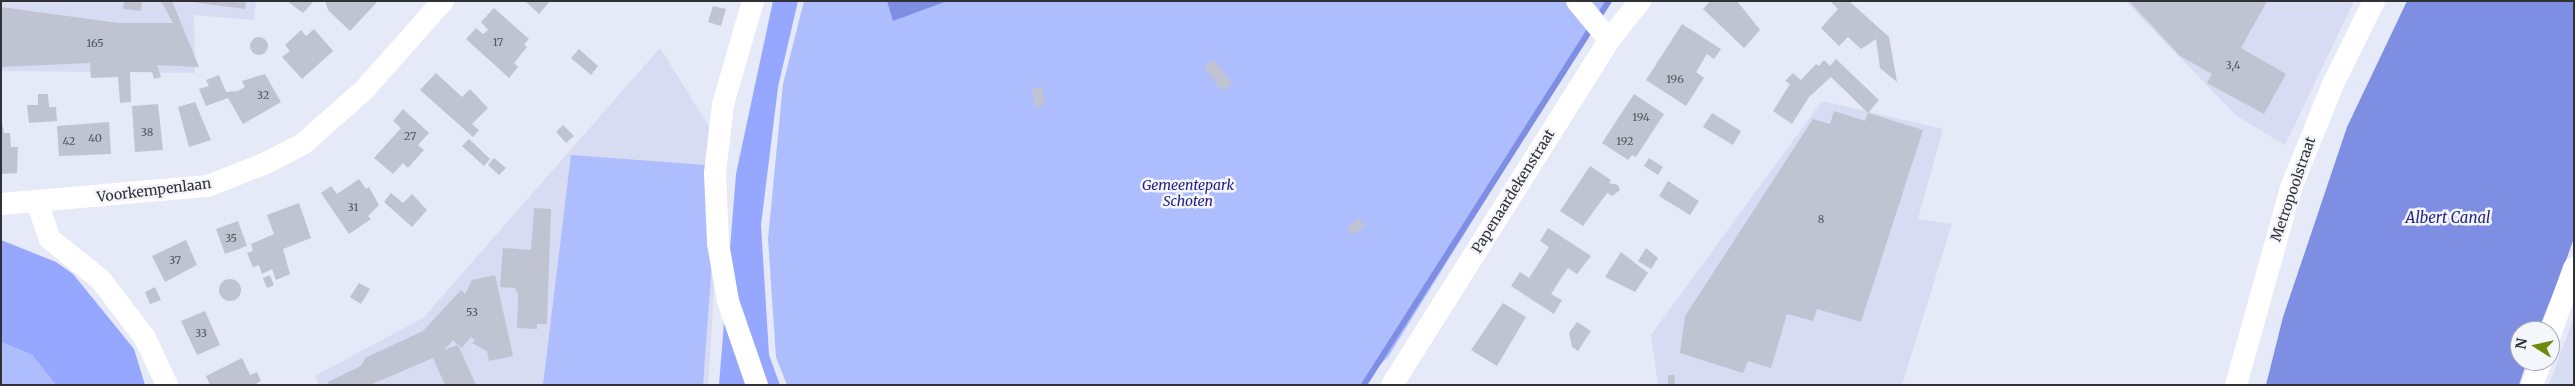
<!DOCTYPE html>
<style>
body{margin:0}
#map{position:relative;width:2575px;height:386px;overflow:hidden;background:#e5e9f8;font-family:Merriweather,serif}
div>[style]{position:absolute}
.built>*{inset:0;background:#d7dcf2}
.green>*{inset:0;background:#aebdfd}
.forest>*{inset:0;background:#95a7fe}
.water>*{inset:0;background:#7e8ee3}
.stream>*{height:5.5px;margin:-2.75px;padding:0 2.75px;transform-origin:2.75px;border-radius:2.75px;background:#7e8ee3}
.building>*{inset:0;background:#c0c3d2}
.round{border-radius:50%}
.minor>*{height:22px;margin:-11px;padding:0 11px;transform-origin:11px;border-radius:11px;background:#fff}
span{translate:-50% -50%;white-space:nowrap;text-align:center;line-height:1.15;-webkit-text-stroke:5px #f5f6fc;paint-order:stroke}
.number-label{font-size:11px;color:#53565d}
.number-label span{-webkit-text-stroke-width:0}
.park-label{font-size:14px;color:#222182;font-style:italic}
.street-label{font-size:14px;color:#2f3136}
.water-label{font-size:15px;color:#252586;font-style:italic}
.frame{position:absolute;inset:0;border:2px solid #2f3136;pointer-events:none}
.north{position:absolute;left:2510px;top:321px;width:50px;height:50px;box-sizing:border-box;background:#f5f6fc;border:1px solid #a6a7ad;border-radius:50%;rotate:280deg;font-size:14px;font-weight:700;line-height:20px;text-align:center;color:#2f3136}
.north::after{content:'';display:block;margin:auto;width:18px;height:22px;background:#6b8a07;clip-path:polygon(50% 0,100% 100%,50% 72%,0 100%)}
</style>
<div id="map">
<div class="built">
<i style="clip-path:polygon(1px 1px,256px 1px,254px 20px,194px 15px,195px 73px,1px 71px)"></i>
<i style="clip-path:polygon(2125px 1px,2354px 1px,2285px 145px,2237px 116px)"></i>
<i style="clip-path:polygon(660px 48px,723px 149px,708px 385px,319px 385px,315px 376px,423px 318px)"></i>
<i style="clip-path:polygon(1822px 101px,1943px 129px,1918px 219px,1952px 224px,1902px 385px,1658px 385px,1651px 335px)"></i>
<i style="clip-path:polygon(2574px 317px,2574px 385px,2549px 385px)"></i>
</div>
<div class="green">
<i style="clip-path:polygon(804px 1px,1609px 1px,1388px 357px,1360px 385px,787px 385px,776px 357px,768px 239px,783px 84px)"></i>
<i style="clip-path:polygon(571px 155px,719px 166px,703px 385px,543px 385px)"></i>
<i style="clip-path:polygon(1px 342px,32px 355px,56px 385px,1px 385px)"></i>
</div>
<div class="forest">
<i style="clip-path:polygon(773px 1px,798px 1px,778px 87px,761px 225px,769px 355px,780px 385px,719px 385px,736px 174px)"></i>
<i style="clip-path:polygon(1px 240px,56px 262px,73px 274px,134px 349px,145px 385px,56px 385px,32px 355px,1px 342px)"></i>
</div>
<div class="water">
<i style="clip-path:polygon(887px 1px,947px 1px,893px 21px)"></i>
<i style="clip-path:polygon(2407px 1px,2574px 1px,2574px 238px,2564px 266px,2538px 331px,2520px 331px,2520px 361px,2527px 361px,2519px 385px,2266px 385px,2283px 317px,2347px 127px)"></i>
</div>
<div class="stream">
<i style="left:1598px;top:18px;width:20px;rotate:-57deg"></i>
<i style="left:1364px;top:385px;width:426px;rotate:-57.5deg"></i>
</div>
<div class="building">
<i style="clip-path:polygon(124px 1px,142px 1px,141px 11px,123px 9px)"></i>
<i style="clip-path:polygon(161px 1px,172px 1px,199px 67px,157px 65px,161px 77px,154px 79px,152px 72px,130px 72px,131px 102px,120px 103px,118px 77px,91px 78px,90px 63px,1px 67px,1px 7px,118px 23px,173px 23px)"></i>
<i style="clip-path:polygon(185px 1px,246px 1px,245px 9px)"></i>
<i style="clip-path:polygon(287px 1px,314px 1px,303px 13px)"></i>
<i style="clip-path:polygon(325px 1px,378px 1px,350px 31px,328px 10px)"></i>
<i style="clip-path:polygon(525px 1px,550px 1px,539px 14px)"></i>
<i style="clip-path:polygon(1710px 1px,1737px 1px,1760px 30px,1744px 48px,1703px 9px)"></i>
<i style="clip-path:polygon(1830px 1px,1849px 1px,1889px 37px,1897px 82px,1880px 68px,1876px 39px,1861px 49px,1848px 37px,1839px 46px,1821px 28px,1838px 9px)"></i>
<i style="clip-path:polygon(2129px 1px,2267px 1px,2241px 48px,2286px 74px,2264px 114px,2207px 83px,2212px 74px,2180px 56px)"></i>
<i style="clip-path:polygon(713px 6px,726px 9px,721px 26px,708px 22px)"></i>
<i style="clip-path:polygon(494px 8px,529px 39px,524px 44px,527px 47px,514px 63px,518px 67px,509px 78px,466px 39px,476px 28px,483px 34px,488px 30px,481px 22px)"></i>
<i style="clip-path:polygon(1682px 24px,1721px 49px,1714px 59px,1707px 54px,1696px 72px,1704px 78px,1686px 106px,1646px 80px)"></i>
<i style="clip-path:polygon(314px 29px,333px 51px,302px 79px,282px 57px,290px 51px,285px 45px,301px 30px,306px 36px)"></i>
<i class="round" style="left:250px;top:37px;width:18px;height:18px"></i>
<i style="clip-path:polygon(579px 49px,598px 66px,591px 75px,571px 58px)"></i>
<i style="clip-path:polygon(1836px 59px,1879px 100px,1868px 113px,1831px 77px,1809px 97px,1792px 124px,1773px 111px,1790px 84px,1785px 81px,1793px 73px,1801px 80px,1816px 64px,1819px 66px,1824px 60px,1830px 66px)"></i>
<i style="clip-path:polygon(1214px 60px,1232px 83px,1222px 91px,1204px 67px)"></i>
<i style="clip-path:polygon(436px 73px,462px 97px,470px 89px,488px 108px,472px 124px,479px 130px,473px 137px,420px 90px)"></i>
<i style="clip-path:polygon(265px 74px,281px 102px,243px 124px,228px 98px,206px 106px,199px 89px,209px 86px,206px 80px,219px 75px,226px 92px,238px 91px,245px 87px,242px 81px)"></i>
<i style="clip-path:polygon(1042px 87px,1045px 105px,1035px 107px,1032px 89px)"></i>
<i style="clip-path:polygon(38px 94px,48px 94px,49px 107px,56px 107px,57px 121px,29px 123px,27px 105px,38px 105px)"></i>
<i style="clip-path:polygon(1634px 94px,1664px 114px,1636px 157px,1632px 155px,1628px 160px,1602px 143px)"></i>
<i style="clip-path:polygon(195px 102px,211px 140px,189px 147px,178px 107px)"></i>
<i style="clip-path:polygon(158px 104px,163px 150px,135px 152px,132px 106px)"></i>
<i style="clip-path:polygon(403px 109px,429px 133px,418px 145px,424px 150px,414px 161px,408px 168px,403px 163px,393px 174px,374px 158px,401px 128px,393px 121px)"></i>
<i style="clip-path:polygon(1834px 111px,1865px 121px,1868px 113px,1923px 130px,1861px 322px,1817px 309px,1813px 321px,1787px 314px,1771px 368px,1748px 361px,1743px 373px,1680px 353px,1685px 316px,1813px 119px,1830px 124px)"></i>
<i style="clip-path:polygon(1712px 113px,1741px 131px,1733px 145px,1703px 127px)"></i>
<i style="clip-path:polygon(1px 118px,4px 133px,10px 133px,11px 147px,18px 147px,17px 173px,1px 174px)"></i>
<i style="clip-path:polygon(109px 122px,111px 154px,59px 156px,57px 126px)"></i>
<i style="clip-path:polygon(563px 125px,574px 136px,566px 143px,556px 132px)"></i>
<i style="clip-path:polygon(469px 139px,490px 159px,484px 166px,462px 146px)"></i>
<i style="clip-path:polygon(494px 158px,506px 168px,499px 175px,488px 165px)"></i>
<i style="clip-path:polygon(1649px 158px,1663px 167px,1658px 175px,1644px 166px)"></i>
<i style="clip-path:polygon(1590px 166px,1611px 180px,1609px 183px,1618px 185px,1620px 190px,1612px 196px,1607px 193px,1583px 226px,1560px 211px)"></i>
<i style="clip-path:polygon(359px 179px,366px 189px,369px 187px,379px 205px,368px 216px,371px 219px,349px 234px,321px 193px,331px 186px,337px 194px)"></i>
<i style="clip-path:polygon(1668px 181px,1699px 201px,1690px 215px,1659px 196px)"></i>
<i style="clip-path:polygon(391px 193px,403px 203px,412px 194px,427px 210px,412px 227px,384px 202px)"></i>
<i style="clip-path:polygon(299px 203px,311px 238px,283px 249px,290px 274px,276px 280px,272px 269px,262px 274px,259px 265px,253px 267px,247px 253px,253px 251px,251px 244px,274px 234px,267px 215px)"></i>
<i style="clip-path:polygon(534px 208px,551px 209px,547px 324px,537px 324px,537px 329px,517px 328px,518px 294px,515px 288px,500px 287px,503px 248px,531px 250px)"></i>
<i style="clip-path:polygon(1359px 218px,1365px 226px,1353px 235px,1347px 227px)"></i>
<i style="clip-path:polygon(238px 221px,247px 246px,225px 254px,216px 229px)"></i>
<i style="clip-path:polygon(1548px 228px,1591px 256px,1577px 274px,1568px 268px,1562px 277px,1551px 294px,1562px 300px,1554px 314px,1511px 286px,1520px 272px,1529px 278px,1549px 247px,1540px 241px)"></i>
<i style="clip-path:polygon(186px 240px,197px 265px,165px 282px,152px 256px)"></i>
<i style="clip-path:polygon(1646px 248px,1658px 258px,1651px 269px,1638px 261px)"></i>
<i style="clip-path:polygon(1621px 252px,1648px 273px,1635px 292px,1605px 277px)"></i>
<i style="clip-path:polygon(270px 275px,274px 285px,267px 288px,263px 278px)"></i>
<i style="clip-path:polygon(495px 275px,513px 356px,489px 361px,487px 351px,472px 343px,475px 340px,471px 337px,462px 348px,453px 340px,444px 350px,458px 345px,476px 385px,445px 385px,433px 358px,370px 385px,329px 385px,328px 382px,361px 366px,365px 358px,423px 331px,461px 290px,465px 294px,472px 280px)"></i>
<i class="round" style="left:219px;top:279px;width:22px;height:22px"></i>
<i style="clip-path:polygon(359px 283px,370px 289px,361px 304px,350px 297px)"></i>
<i style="clip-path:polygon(155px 287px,161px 300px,150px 304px,145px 292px)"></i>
<i style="clip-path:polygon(1503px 303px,1526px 317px,1497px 366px,1471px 350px)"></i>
<i style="clip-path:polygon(205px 311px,220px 345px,197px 355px,181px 321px)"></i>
<i style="clip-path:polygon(1577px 322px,1591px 331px,1578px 351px,1572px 347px,1569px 333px)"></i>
<i style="clip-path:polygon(242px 358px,250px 375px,257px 372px,261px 381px,254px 385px,210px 385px,206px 376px)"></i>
<i style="clip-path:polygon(1668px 375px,1674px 375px,1675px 385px,1668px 385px)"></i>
</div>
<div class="minor">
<i style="left:753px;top:1px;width:107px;rotate:106.2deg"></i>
<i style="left:723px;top:104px;width:69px;rotate:96.6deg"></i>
<i style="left:715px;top:173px;width:70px;rotate:87.5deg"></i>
<i style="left:718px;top:243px;width:59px;rotate:80.2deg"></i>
<i style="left:728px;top:301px;width:89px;rotate:71deg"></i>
<i style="left:1577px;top:1px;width:50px;rotate:50.6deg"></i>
<i style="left:37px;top:202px;width:39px;rotate:71deg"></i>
<i style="left:50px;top:239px;width:65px;rotate:38.8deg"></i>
<i style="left:101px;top:280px;width:73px;rotate:52.8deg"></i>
<i style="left:145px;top:338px;width:52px;rotate:64.9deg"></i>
<i style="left:1px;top:204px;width:208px;rotate:-5deg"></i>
<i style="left:208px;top:186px;width:62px;rotate:-21.6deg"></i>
<i style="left:266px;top:163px;width:42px;rotate:-27.2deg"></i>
<i style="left:303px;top:144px;width:81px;rotate:-41.5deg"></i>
<i style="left:364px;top:90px;width:119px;rotate:-48.4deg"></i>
<i style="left:2550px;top:335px;width:71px;rotate:-70.3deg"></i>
<i style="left:1392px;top:385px;width:408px;rotate:-57.8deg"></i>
<i style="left:1609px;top:40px;width:50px;rotate:-51.5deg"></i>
<i style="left:2236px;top:385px;width:205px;rotate:-74.4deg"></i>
<i style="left:2291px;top:188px;width:112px;rotate:-68deg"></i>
<i style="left:2333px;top:84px;width:93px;rotate:-63.7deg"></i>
<i style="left:2532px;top:385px;width:26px;rotate:-69deg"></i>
</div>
<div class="number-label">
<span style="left:498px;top:42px">17</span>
<span style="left:95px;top:43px">165</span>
<span style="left:2233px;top:65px">3,4</span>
<span style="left:1675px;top:79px">196</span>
<span style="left:263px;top:95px">32</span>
<span style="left:1641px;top:117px">194</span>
<span style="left:147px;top:132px">38</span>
<span style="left:410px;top:136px">27</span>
<span style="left:95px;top:138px">40</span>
<span style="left:69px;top:141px">42</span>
<span style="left:1625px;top:141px">192</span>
<span style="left:353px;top:207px">31</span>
<span style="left:1821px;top:219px">8</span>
<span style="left:231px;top:238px">35</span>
<span style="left:175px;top:260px">37</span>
<span style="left:472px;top:312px">53</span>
<span style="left:201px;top:333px">33</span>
</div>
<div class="park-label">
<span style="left:1188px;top:193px">Gemeentepark<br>Schoten</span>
</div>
<div class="street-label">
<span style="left:2293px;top:189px;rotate:-71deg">Metropoolstraat</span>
<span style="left:154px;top:190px;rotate:-7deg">Voorkempenlaan</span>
<span style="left:1513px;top:191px;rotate:-58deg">Papenaardekenstraat</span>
</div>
<div class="water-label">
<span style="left:2448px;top:218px">Albert Canal</span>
</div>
<div class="frame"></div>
<div class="north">N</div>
</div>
